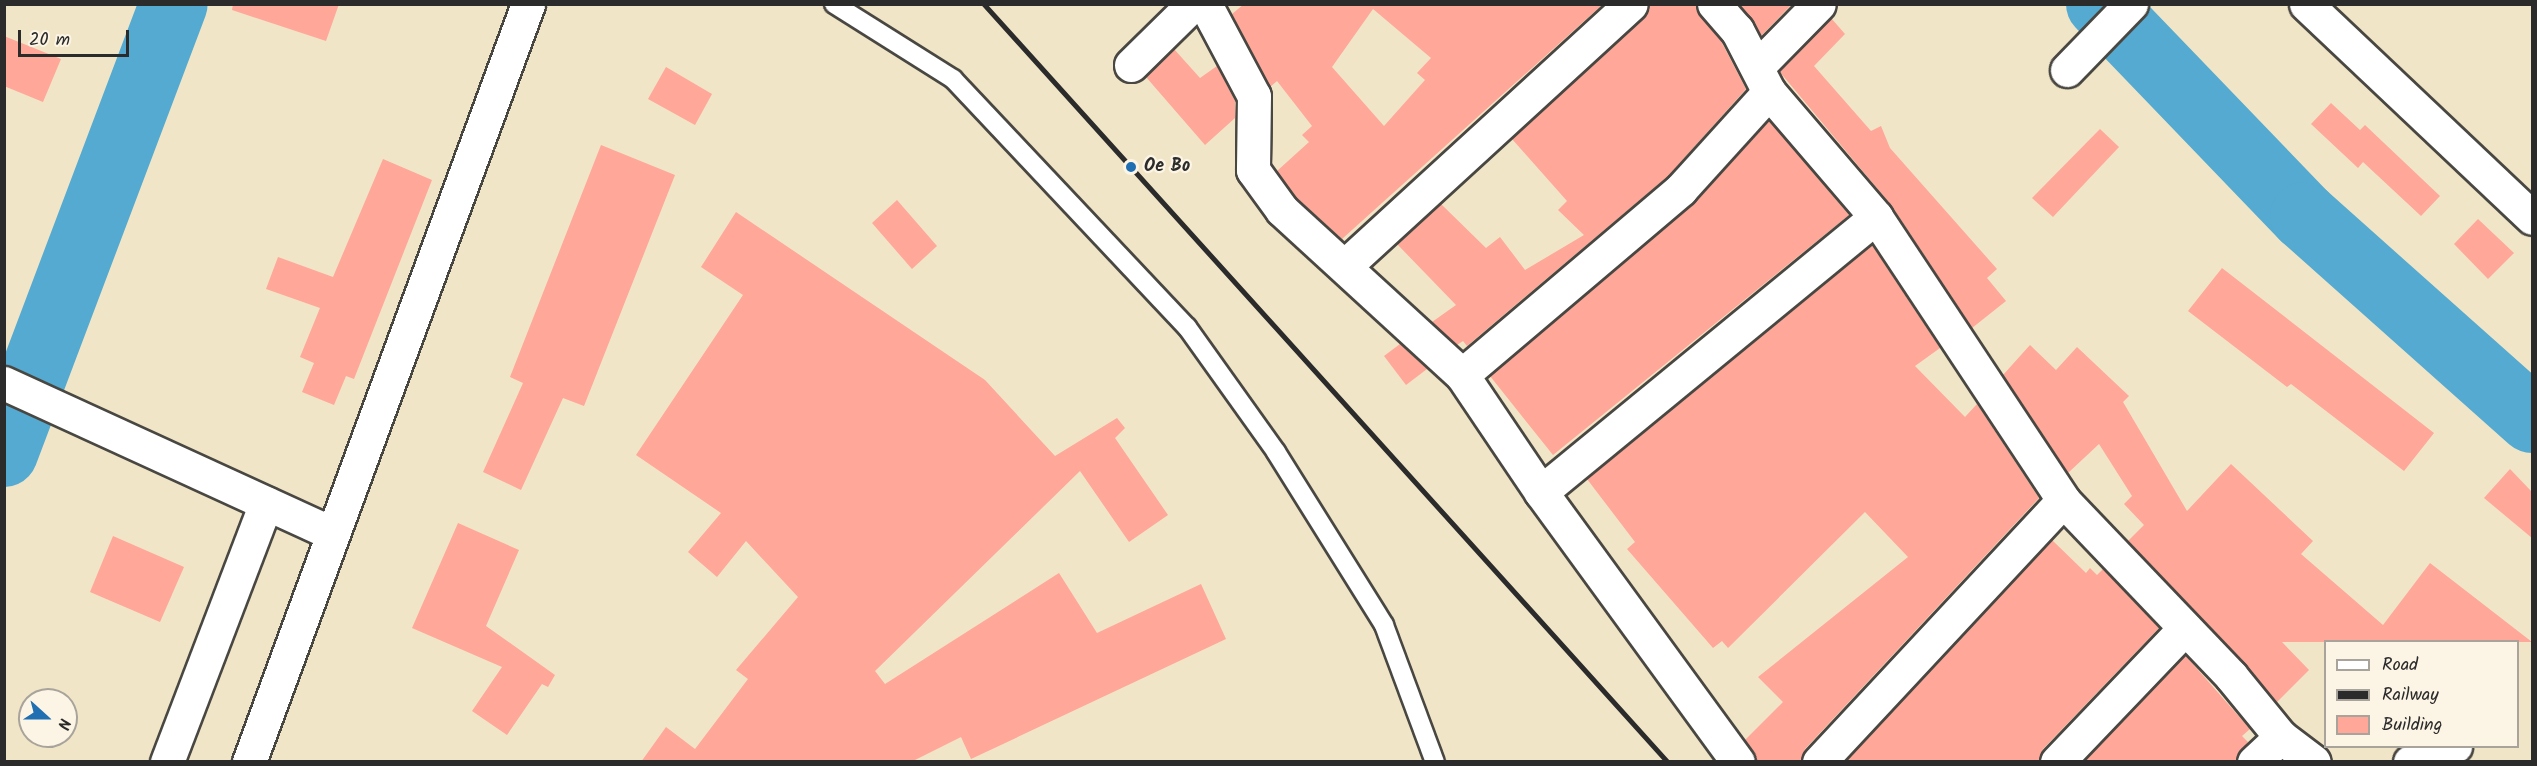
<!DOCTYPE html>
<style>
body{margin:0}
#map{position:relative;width:2537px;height:766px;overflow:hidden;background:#f1e5c7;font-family:Kalam,sans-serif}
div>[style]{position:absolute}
.river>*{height:68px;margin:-34px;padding:0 34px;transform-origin:34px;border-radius:34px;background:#54aad0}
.building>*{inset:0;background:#ffa798}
.roads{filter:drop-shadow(2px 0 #494742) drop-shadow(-2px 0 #494742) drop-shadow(0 2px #494742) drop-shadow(0 -2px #494742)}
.lane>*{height:18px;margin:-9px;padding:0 9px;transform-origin:9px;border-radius:9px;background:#fff}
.street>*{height:33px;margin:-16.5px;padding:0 16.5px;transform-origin:16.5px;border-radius:16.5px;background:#fff}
.secondary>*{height:33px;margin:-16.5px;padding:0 16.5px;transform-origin:16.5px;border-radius:16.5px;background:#fff}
.rail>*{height:4.5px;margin:-2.25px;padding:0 2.25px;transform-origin:2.25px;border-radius:2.25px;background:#2b2b2b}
.dots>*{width:16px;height:16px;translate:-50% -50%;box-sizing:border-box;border:3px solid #fcf5e5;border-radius:50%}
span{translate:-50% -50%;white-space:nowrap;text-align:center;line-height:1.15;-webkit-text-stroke:4.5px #fcf5e5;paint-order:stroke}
.poi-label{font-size:18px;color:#2b2b2b;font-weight:700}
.left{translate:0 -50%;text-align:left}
.frame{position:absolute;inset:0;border:6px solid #2b2b2b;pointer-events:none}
.legend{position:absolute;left:2324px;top:640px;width:195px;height:108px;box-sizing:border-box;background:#fcf5e5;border:2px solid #a8a49b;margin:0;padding:8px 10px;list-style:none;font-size:18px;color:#2b2b2b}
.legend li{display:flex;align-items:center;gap:12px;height:30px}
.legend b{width:30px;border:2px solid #a8a49b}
.north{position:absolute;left:18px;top:688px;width:60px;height:60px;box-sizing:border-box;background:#fcf5e5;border:2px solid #a8a49b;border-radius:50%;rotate:111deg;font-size:16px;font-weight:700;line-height:24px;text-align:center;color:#2b2b2b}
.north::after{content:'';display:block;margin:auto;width:21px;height:27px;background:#1f6fb2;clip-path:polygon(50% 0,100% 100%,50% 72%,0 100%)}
.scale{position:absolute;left:18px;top:30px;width:111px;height:27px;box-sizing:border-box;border:3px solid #2b2b2b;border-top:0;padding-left:8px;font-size:18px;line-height:21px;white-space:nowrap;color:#2b2b2b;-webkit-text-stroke:4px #fcf5e5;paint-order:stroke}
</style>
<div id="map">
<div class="river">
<i style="left:2100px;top:4px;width:294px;rotate:46.1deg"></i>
<i style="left:2304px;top:216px;width:305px;rotate:41.7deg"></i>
<i style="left:4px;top:453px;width:480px;rotate:-69.3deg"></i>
</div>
<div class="building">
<i style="clip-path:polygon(233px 4px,339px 4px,326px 41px,232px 10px)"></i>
<i style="clip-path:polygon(evenodd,1244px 4px,1603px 4px,1342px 239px,1296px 197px,1277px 171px,1309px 142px,1302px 135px,1312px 126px,1277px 81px,1270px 87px,1232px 14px,1244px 4px,1373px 9px,1431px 58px,1417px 73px,1425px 80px,1384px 126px,1332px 67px,1373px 9px)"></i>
<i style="clip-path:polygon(1649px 4px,1696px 4px,1700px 16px,1721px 41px,1746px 89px,1668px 176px,1467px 346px,1463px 341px,1457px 345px,1432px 322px,1456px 305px,1397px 244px,1441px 204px,1486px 248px,1500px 237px,1525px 270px,1584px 235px,1558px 210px,1567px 201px,1512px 139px,1644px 18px)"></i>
<i style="clip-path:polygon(1739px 4px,1792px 4px,1761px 36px)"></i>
<i style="clip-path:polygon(1831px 18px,1845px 34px,1814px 66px,1871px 131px,1881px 126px,1890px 148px,1997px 269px,1987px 278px,2006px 301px,1972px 328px,1891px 205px,1779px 71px)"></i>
<i style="clip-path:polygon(4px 36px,61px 59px,43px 102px,4px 86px)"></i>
<i style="clip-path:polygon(1174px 49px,1200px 78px,1217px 66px,1235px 101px,1235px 118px,1205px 145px,1146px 77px)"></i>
<i style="clip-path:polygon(666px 67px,712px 94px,695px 125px,648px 99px)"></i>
<i style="clip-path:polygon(2331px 103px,2360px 130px,2365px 125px,2440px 196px,2421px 216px,2363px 162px,2358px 168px,2311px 124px)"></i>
<i style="clip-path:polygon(1769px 120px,1849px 215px,1553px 455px,1490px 376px,1693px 203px)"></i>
<i style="clip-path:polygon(2100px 129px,2119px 147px,2053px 217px,2032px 198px)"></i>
<i style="clip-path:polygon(601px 145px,675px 175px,584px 406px,563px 398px,521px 490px,483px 472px,523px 383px,510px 377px)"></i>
<i style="clip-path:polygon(383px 159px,432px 180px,354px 379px,346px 376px,334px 405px,302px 392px,314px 363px,300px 357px,320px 308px,266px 289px,278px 257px,333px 277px)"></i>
<i style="clip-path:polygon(897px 200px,937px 246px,912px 269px,872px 223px)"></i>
<i style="clip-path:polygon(736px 212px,985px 380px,1055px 456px,1117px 418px,1125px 428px,1115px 438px,1168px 515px,1129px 542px,1080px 471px,875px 671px,885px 684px,1059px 573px,1097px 633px,1201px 584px,1226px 639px,971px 759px,961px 737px,911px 762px,641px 762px,666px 727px,695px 749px,748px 679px,736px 670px,798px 597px,746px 541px,717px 577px,688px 552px,721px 513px,636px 455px,743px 295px,701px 267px)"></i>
<i style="clip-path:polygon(2478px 219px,2514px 253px,2488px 279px,2454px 244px)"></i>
<i style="clip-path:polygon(1872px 245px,1940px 348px,1915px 366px,1965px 417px,1977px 404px,2039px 498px,1805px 749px,1801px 762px,1756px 762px,1745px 740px,1783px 702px,1758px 677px,1908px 557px,1865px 512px,1728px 648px,1722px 641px,1713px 648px,1627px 549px,1635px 542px,1587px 479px)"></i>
<i style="clip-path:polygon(2222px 268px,2434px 433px,2404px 471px,2291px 384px,2287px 387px,2188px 311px)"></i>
<i style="clip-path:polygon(1400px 344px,1427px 369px,1406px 385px,1384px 356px)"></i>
<i style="clip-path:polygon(2030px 345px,2056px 370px,2077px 347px,2129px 396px,2123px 402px,2187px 511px,2231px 464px,2313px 541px,2301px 554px,2383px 625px,2430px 563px,2532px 642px,2282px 642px,2309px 670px,2277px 702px,2128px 541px,2144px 525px,2124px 504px,2132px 496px,2099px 444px,2068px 473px,2003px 375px)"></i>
<i style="clip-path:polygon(2510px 469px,2532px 492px,2532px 538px,2484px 498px)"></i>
<i style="clip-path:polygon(458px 523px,519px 550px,486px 626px,555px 675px,548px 687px,542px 684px,507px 735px,472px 711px,502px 667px,412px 628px)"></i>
<i style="clip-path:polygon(113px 536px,184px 567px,160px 622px,90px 592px)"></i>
<i style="clip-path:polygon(2052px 540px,2086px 573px,2090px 568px,2097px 575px,2103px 569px,2159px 628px,2043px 749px,2039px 762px,1845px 762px)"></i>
<i style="clip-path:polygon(2185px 655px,2250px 729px,2242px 736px,2248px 742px,2236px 762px,2083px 762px)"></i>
</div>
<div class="roads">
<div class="lane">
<i style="left:834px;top:4px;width:141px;rotate:32.2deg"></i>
<i style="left:953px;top:79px;width:341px;rotate:46.7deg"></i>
<i style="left:1187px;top:327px;width:153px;rotate:54.5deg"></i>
<i style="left:1276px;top:452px;width:204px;rotate:58deg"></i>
<i style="left:1384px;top:625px;width:146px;rotate:69.6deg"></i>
</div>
<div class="street">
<i style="left:1205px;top:4px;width:104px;rotate:62deg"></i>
<i style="left:1254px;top:96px;width:74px;rotate:90.8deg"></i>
<i style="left:1253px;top:170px;width:49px;rotate:54.1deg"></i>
<i style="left:1282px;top:210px;width:244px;rotate:42.5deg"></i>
<i style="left:1462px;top:375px;width:141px;rotate:56deg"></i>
<i style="left:1541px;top:492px;width:334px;rotate:53.9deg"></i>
<i style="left:1714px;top:4px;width:35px;rotate:49deg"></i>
<i style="left:1737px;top:30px;width:70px;rotate:62.7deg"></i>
<i style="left:1769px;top:92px;width:165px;rotate:49.4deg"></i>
<i style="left:1876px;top:217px;width:339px;rotate:56.5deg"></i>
<i style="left:2063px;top:500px;width:243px;rotate:46.3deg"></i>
<i style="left:2231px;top:676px;width:79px;rotate:50.7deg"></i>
<i style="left:2281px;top:737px;width:41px;rotate:37.1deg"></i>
<i style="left:1131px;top:65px;width:87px;rotate:-44.5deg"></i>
<i style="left:1757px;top:67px;width:88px;rotate:-45.5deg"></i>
<i style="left:2067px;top:70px;width:92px;rotate:-45.9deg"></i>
<i style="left:1346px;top:265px;width:386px;rotate:-42.5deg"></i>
<i style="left:1462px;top:375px;width:287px;rotate:-40.3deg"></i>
<i style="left:1681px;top:189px;width:131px;rotate:-47.8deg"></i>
<i style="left:4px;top:383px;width:361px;rotate:24.6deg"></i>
<i style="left:1541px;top:492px;width:433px;rotate:-39.4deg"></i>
<i style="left:167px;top:762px;width:277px;rotate:-69.1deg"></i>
<i style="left:249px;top:762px;width:808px;rotate:-69.79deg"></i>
<i style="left:1819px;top:762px;width:358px;rotate:-47deg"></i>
<i style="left:2057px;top:762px;width:185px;rotate:-46.3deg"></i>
<i style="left:2254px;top:762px;width:37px;rotate:-43deg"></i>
<i style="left:2410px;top:762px;width:48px;rotate:-19.6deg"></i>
</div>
<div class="secondary">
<i style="left:2306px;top:4px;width:311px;rotate:43.4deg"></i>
</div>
</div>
<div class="rail">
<i style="left:984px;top:4px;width:1021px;rotate:47.94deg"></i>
</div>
<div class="dots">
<i style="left:1131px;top:167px;background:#1f6fb2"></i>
</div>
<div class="poi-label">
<span class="left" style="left:1144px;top:167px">Oe Bo</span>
</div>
<div class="frame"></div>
<ul class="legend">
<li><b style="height:8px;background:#fff"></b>Road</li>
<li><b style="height:8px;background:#2b2b2b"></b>Railway</li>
<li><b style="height:16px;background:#ffa798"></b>Building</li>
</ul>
<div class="north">N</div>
<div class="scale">20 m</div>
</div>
